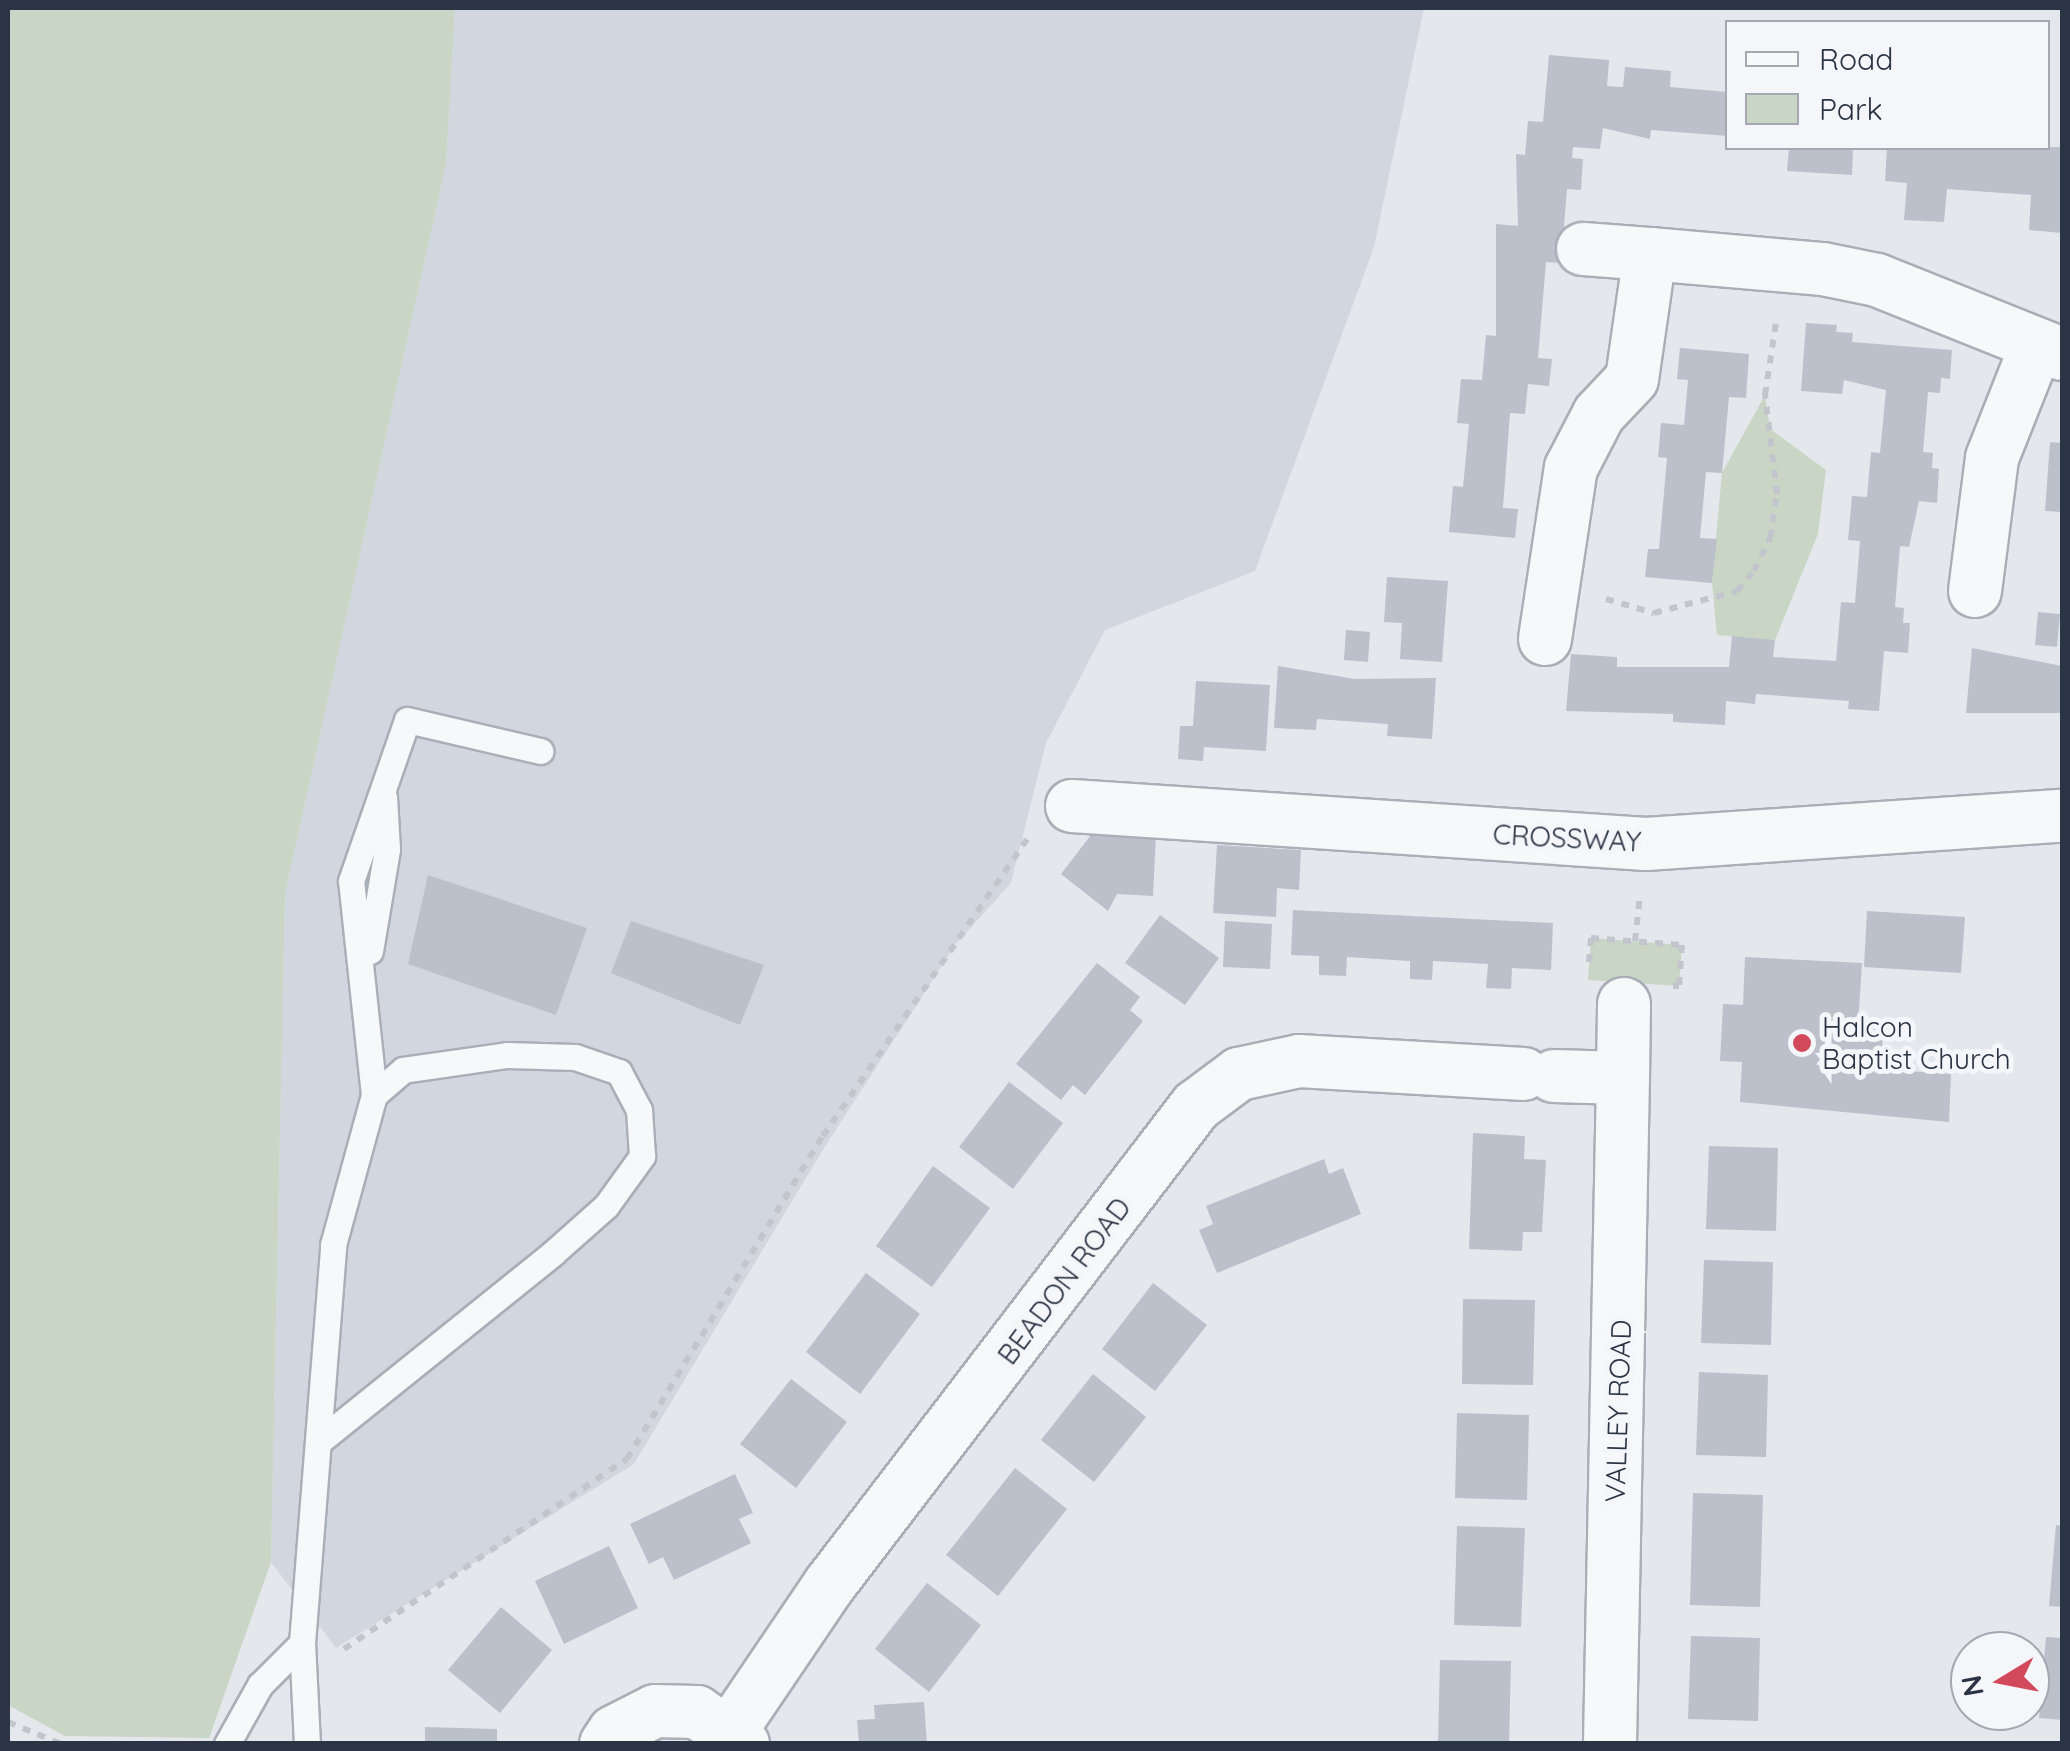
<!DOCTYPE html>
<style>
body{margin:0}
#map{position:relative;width:2070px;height:1751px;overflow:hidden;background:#e4e7ec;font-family:Quicksand,sans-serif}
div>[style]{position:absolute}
.built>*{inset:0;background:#d2d6de}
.green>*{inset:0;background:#c9d6c5}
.building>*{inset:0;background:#bbc0ca}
.path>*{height:6px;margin-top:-3px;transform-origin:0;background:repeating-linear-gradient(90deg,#c2c5cb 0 8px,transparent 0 16px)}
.roads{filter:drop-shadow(2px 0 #a9aeb7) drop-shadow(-2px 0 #a9aeb7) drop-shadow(0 2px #a9aeb7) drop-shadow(0 -2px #a9aeb7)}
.lane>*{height:25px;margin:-12.5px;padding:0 12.5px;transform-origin:12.5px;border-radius:12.5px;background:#f7f8fa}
.street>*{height:52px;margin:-26px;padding:0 26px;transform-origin:26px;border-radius:26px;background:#f7f8fa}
.dots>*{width:28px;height:28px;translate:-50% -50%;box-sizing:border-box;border:5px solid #f4f6f9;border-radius:50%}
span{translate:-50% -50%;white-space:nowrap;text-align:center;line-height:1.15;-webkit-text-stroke:10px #f4f6f9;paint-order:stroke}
.street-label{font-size:28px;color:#2b3445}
.poi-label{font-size:28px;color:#2b3445}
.left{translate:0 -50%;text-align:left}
.frame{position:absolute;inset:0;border:10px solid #2b3445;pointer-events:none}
.legend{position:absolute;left:1725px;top:20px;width:325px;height:130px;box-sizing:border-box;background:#f4f6f9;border:2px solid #a4a8b1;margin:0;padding:12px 18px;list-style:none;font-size:30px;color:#2b3445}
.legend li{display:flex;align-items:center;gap:20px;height:50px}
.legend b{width:50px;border:2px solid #a4a8b1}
.north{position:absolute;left:1950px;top:1631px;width:100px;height:100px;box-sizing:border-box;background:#f4f6f9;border:2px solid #a4a8b1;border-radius:50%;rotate:260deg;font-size:28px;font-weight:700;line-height:40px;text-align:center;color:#2b3445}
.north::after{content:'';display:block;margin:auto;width:35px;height:45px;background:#d1495b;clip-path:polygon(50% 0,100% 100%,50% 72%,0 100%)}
</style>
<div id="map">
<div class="built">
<i style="clip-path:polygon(455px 8px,1424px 8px,1374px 247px,1255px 571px,1105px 630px,1046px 743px,1011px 883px,956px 944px,824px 1148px,634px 1464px,336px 1648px,271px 1562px,285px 894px,446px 164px)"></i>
</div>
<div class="green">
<i style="clip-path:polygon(8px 8px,455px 8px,446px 164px,285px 894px,271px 1562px,209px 1738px,65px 1736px,8px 1705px)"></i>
<i style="clip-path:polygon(1765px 395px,1770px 429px,1826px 470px,1818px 534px,1775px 640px,1717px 635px,1712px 583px,1722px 473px)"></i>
<i style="clip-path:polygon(1591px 938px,1682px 945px,1679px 986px,1588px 980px)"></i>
</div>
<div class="building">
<i style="clip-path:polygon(1549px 55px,1609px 60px,1607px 86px,1623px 87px,1625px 67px,1671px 71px,1670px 87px,1728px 92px,1728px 136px,1651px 130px,1650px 139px,1603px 128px,1600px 149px,1573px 147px,1572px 158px,1583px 159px,1581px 190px,1567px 189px,1561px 263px,1546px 262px,1538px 358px,1552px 359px,1549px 386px,1528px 384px,1525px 414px,1510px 413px,1503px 508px,1518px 509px,1515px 538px,1449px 532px,1453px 486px,1463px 487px,1469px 424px,1457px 423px,1461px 379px,1482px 380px,1486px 335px,1496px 336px,1496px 224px,1518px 226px,1516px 154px,1525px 155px,1528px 121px,1543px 122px)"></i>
<i style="clip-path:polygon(2062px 147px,2062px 233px,2029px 230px,2031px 195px,1947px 189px,1944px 222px,1904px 220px,1907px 183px,1885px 181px,1887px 148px)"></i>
<i style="clip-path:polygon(1789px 148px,1853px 148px,1852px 175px,1787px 171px)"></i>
<i style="clip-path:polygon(1806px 323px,1837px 325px,1836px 332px,1853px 333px,1852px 342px,1952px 350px,1950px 379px,1941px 378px,1940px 393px,1928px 392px,1923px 452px,1933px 453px,1932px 468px,1939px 469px,1937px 503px,1919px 501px,1909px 547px,1900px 546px,1895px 607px,1904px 608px,1903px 623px,1910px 623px,1908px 653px,1884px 651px,1879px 711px,1848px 709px,1849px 701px,1756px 694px,1755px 704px,1726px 701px,1725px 725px,1673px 722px,1673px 714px,1566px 711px,1571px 654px,1617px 657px,1617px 667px,1729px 667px,1732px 636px,1775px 640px,1773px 657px,1836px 661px,1841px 602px,1855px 603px,1860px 541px,1848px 540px,1852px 496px,1867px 497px,1871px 452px,1880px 453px,1886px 390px,1844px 380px,1842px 394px,1801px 391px)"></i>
<i style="clip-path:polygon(1680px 348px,1749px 354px,1746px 398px,1729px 397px,1722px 473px,1706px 472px,1700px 538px,1717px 539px,1712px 583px,1645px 577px,1648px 549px,1659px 549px,1667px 458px,1658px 457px,1661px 423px,1684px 425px,1688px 380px,1677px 379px)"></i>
<i style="clip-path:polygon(2050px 442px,2062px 443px,2062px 512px,2045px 511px)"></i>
<i style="clip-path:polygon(1387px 577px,1448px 581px,1442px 662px,1400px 659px,1402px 623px,1384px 622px)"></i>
<i style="clip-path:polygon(2038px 612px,2060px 614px,2057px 647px,2035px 645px)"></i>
<i style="clip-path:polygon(1346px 630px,1370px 632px,1368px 662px,1344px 660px)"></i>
<i style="clip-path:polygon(1972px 648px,2062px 666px,2062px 713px,1966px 713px)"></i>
<i style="clip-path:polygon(1278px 666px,1355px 679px,1436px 678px,1432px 739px,1387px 736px,1388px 724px,1317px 719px,1316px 730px,1274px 728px)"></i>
<i style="clip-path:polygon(1196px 681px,1270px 685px,1266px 751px,1204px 747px,1203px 761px,1178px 759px,1180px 726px,1193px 726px)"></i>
<i style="clip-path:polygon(1094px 831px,1156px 835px,1153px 896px,1117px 894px,1108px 911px,1061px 874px)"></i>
<i style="clip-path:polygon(1217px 845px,1301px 850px,1299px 890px,1277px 888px,1276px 917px,1213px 913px)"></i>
<i style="clip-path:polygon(428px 875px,587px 928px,556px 1015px,408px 964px)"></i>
<i style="clip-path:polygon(1293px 910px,1553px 923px,1551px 970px,1512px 968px,1511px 989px,1486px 988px,1488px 964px,1433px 961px,1432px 980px,1410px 979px,1410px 961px,1347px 957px,1346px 976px,1319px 975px,1319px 956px,1291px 955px)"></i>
<i style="clip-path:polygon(1867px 911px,1965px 917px,1961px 973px,1864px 967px)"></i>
<i style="clip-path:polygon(1160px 915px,1219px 958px,1185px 1005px,1125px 963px)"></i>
<i style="clip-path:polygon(631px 921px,764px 965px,740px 1025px,611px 973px)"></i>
<i style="clip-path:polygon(1225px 921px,1272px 924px,1270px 969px,1223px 967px)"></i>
<i style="clip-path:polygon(1745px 957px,1862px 963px,1858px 1025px,1883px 1026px,1881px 1069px,1951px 1074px,1949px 1122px,1740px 1102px,1742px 1062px,1720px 1061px,1723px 1004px,1743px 1005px)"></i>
<i style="clip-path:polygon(1097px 963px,1140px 997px,1130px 1010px,1143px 1021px,1085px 1095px,1073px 1085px,1061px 1100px,1016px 1064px)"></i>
<i style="clip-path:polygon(1009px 1082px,1063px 1123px,1013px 1189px,959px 1147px)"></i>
<i style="clip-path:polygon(1473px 1133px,1525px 1136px,1524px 1159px,1546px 1160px,1542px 1232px,1523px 1232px,1522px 1251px,1469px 1249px)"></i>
<i style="clip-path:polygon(1709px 1146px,1778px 1148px,1776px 1231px,1706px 1229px)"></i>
<i style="clip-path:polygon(1324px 1159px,1329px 1174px,1343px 1168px,1361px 1214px,1217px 1273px,1199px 1230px,1213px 1224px,1206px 1206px)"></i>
<i style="clip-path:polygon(933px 1166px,990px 1208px,932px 1287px,876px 1246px)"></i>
<i style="clip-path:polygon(1704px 1260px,1773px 1262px,1771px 1345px,1701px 1343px)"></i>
<i style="clip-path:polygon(866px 1273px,920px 1314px,860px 1394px,806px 1352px)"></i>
<i style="clip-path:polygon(1153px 1283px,1207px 1325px,1155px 1391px,1102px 1349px)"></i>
<i style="clip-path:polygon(1463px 1299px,1535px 1300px,1533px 1385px,1462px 1384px)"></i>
<i style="clip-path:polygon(1699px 1372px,1768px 1375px,1766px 1457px,1696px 1455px)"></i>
<i style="clip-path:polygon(1093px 1374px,1146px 1417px,1094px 1482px,1041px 1440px)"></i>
<i style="clip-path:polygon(791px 1379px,847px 1422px,796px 1488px,740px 1444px)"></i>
<i style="clip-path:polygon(1457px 1413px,1529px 1415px,1527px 1500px,1455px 1498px)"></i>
<i style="clip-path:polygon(1015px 1468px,1067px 1509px,998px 1596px,946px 1555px)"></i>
<i style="clip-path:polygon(735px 1474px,753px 1513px,739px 1519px,751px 1543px,674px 1580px,663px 1557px,649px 1564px,630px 1524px)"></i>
<i style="clip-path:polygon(1693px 1493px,1763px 1495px,1760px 1607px,1690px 1605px)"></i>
<i style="clip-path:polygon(2056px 1525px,2062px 1526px,2062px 1607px,2049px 1606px)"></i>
<i style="clip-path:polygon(1457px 1526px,1525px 1528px,1521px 1627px,1454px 1625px)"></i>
<i style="clip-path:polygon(609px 1546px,638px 1608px,564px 1644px,535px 1581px)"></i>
<i style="clip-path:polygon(927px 1583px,981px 1625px,929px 1692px,875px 1649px)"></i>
<i style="clip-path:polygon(501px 1607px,552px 1650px,500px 1713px,448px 1670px)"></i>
<i style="clip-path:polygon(1691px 1636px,1760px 1638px,1758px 1721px,1688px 1719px)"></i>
<i style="clip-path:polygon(2046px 1637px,2062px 1638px,2062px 1720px,2039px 1718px)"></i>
<i style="clip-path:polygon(1440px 1660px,1511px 1661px,1509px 1744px,1438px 1744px)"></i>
<i style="clip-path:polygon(924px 1702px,927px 1744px,859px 1744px,857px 1720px,875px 1719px,874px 1705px)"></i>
<i style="clip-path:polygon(425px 1727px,497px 1729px,497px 1744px,425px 1744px)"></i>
</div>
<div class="path">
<i style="left:1606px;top:599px;width:50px;rotate:16.3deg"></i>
<i style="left:1654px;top:613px;width:86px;rotate:-14.8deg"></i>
<i style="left:1737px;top:591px;width:26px;rotate:-50deg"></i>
<i style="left:1754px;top:571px;width:37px;rotate:-64deg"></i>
<i style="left:1770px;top:538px;width:45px;rotate:-81deg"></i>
<i style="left:1777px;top:494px;width:100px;rotate:-96.9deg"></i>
<i style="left:1765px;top:395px;width:80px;rotate:-81.4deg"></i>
<i style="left:1635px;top:941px;width:46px;rotate:-83.8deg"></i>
<i style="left:1589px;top:962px;width:24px;rotate:-85deg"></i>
<i style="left:1591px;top:938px;width:91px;rotate:4.4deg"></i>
<i style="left:1682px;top:945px;width:41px;rotate:94.2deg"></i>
<i style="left:1679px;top:986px;width:6px;rotate:180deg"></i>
<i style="left:344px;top:1649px;width:341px;rotate:-33.9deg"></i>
<i style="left:627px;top:1459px;width:378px;rotate:-58.8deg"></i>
<i style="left:823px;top:1136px;width:364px;rotate:-55.5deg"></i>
<i style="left:8px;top:1722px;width:57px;rotate:22.5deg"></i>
</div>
<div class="roads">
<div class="lane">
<i style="left:370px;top:951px;width:103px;rotate:-80.5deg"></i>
<i style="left:387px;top:849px;width:52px;rotate:-93.3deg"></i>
<i style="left:322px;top:1439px;width:297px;rotate:-38.8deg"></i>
<i style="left:553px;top:1253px;width:71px;rotate:-41.6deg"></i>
<i style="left:606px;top:1206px;width:62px;rotate:-54.2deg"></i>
<i style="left:642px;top:1156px;width:46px;rotate:-93.7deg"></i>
<i style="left:639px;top:1110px;width:43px;rotate:-117.8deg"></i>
<i style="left:619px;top:1072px;width:46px;rotate:-161.2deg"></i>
<i style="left:575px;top:1057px;width:68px;rotate:-178.3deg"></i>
<i style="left:507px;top:1055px;width:105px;rotate:171.8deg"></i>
<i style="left:403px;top:1070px;width:38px;rotate:139deg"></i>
<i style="left:227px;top:1744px;width:68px;rotate:-60.8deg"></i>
<i style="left:260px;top:1685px;width:59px;rotate:-45deg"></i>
<i style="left:307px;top:1744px;width:101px;rotate:-92.8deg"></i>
<i style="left:302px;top:1643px;width:399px;rotate:-85.5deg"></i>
<i style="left:333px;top:1245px;width:156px;rotate:-74.7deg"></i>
<i style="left:374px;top:1095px;width:215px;rotate:-96.1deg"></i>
<i style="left:351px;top:881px;width:170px;rotate:-70.8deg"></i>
<i style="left:407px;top:720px;width:137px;rotate:13.1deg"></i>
</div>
<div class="street">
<i style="left:1583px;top:249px;width:67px;rotate:4.3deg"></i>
<i style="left:1975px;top:591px;width:134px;rotate:-82.7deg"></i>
<i style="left:1992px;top:458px;width:119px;rotate:-68.4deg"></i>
<i style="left:1545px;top:639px;width:173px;rotate:-81.4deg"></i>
<i style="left:1571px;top:468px;width:61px;rotate:-62.6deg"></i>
<i style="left:1599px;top:414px;width:48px;rotate:-46.7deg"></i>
<i style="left:1632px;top:379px;width:126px;rotate:-81.8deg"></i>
<i style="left:1650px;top:254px;width:174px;rotate:5deg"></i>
<i style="left:1823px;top:269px;width:55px;rotate:11.5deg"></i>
<i style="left:1877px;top:280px;width:199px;rotate:21.8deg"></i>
<i style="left:1072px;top:806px;width:575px;rotate:3.79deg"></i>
<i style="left:1646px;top:844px;width:417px;rotate:-3.9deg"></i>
<i style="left:1554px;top:1076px;width:69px;rotate:1.7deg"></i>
<i style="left:1623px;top:1078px;width:666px;rotate:91.12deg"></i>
<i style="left:1623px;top:1078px;width:74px;rotate:-89.2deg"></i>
<i style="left:731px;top:1730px;width:176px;rotate:-55.9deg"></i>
<i style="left:830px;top:1584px;width:602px;rotate:-52.56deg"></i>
<i style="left:1196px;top:1106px;width:54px;rotate:-36.7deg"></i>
<i style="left:1239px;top:1074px;width:61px;rotate:-12.2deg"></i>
<i style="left:1299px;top:1061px;width:225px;rotate:3.3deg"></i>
<i style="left:606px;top:1744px;width:14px;rotate:-56deg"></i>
<i style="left:614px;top:1732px;width:46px;rotate:-27.1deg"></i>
<i style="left:655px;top:1711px;width:42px;rotate:1.4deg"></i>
<i style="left:697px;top:1712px;width:56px;rotate:34.8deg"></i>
</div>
</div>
<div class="dots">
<i style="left:1802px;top:1043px;background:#d1495b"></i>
</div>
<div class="street-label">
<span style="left:1567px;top:838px;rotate:3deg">CROSSWAY</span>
<span style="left:1064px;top:1281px;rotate:-53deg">BEADON ROAD</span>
<span style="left:1618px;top:1411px;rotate:-88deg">VALLEY ROAD</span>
</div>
<div class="poi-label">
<span class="left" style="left:1822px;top:1043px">Halcon<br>Baptist Church</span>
</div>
<div class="frame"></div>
<ul class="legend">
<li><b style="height:12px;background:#f7f8fa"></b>Road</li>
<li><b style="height:28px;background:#c9d6c5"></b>Park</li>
</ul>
<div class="north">N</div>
</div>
